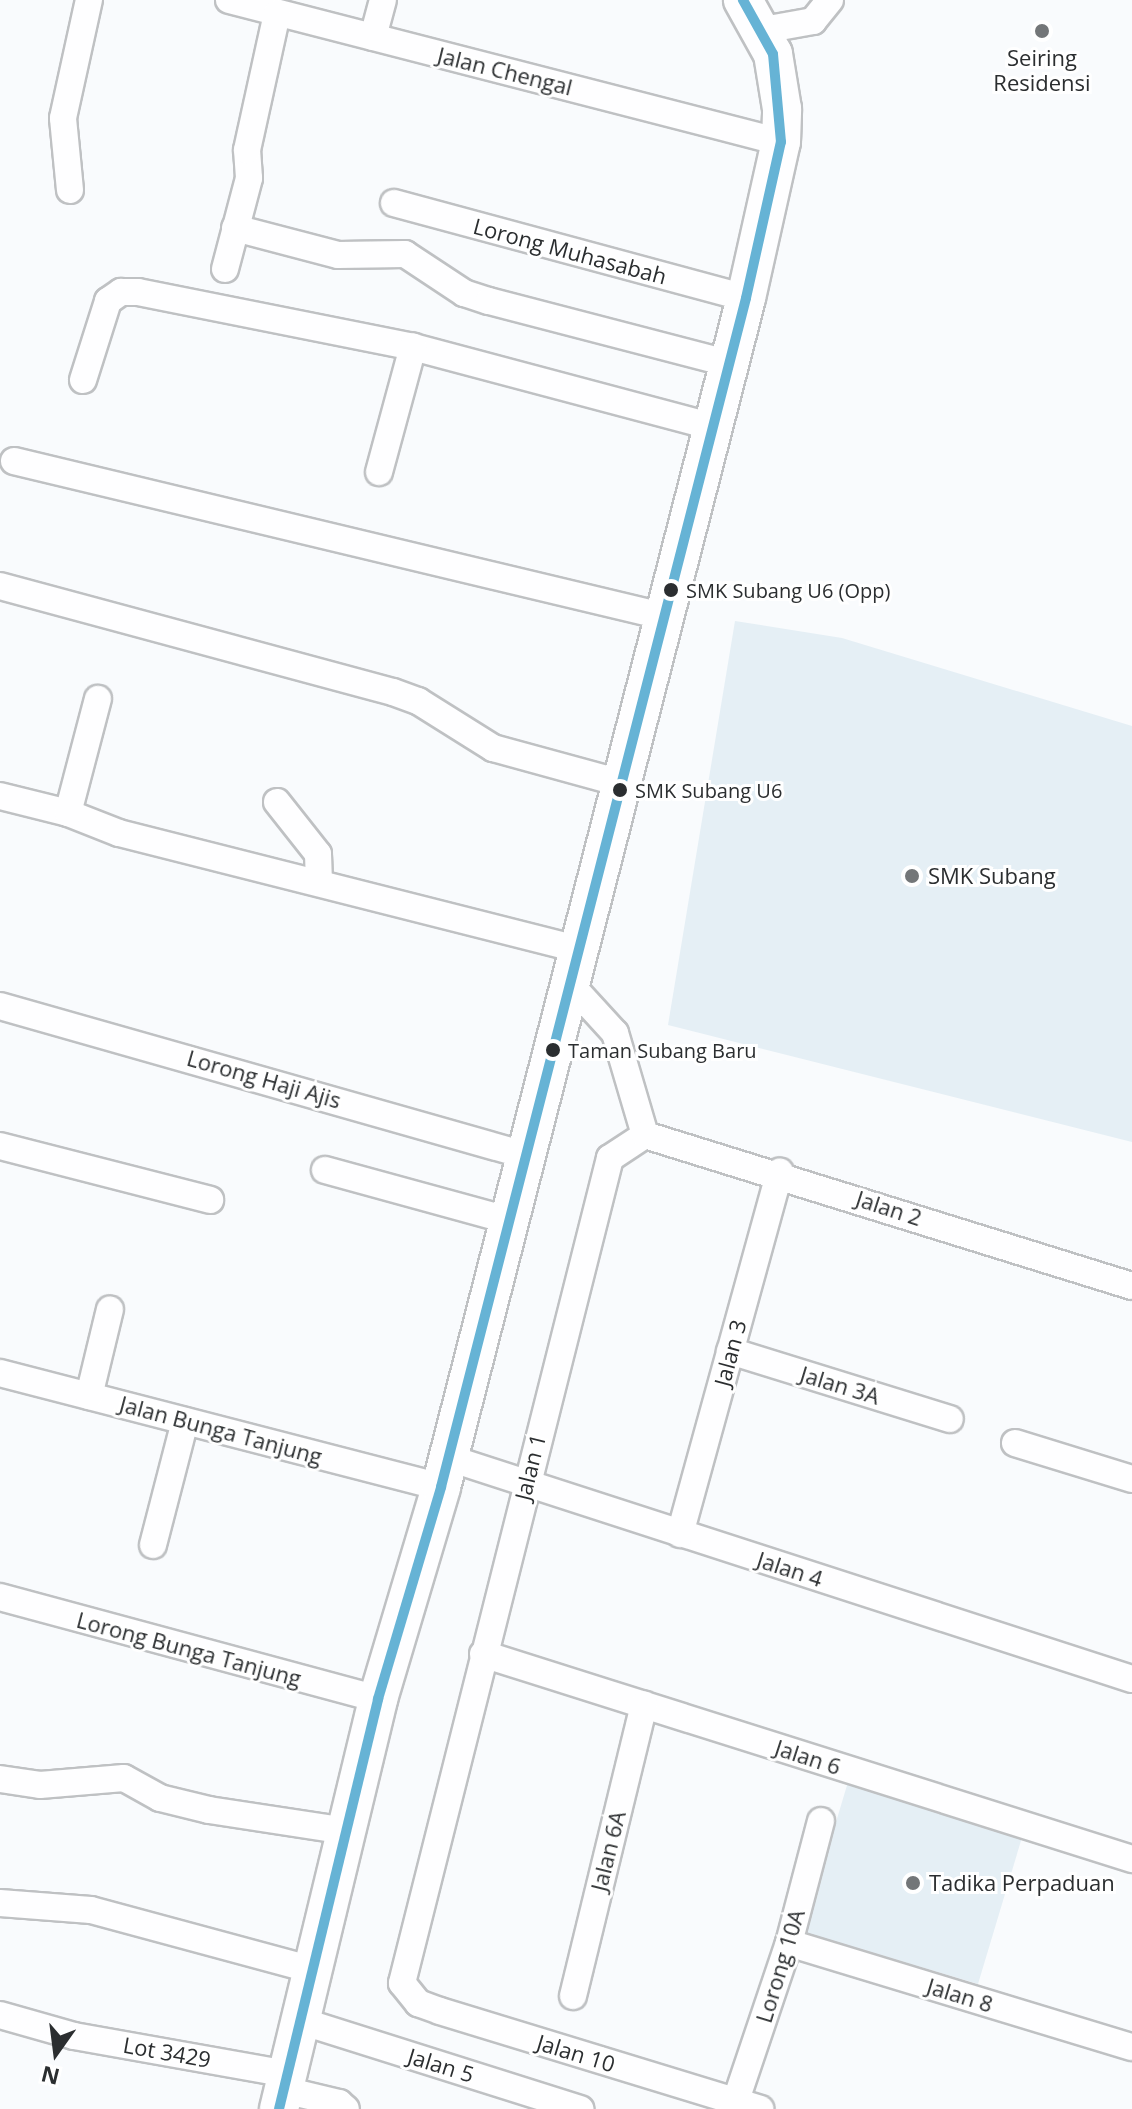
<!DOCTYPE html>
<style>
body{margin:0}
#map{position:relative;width:1132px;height:2109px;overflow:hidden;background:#f9fbfd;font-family:"Open Sans",sans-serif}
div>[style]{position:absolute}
.built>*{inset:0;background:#e5eff5}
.roads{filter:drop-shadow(2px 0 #bfc1c3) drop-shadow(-2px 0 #bfc1c3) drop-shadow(0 2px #bfc1c3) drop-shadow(0 -2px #bfc1c3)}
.minor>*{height:26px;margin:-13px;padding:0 13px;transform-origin:13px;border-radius:13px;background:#fefeff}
.secondary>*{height:38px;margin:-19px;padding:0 19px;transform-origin:19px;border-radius:19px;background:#fefeff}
.bus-1>*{height:10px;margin:-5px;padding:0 5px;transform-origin:5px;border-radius:5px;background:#66b3d5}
.dots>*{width:22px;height:22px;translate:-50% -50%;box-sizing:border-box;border:4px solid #fff;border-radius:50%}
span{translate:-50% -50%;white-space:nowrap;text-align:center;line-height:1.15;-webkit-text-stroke:6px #fff;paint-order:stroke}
.bus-label{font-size:20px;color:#2b2e30}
.left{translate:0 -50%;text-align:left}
.poi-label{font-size:22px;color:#2b2e30}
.street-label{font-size:22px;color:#2b2e30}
.north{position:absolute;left:16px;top:2013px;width:80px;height:80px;-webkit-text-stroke:6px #fff;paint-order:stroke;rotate:194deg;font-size:22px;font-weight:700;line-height:32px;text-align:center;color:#2b2e30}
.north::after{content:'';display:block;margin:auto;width:28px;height:36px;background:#2b2e30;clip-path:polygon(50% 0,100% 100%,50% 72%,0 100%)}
</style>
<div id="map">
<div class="built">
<i style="clip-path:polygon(735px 621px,842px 638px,1132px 726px,1132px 1142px,668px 1025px)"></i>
<i style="clip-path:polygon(848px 1782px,1023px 1834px,978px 1984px,803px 1932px)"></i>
</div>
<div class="roads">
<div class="minor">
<i style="left:229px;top:0;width:570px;rotate:14.43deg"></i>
<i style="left:763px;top:30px;width:51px;rotate:-10.2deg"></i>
<i style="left:813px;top:21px;width:27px;rotate:-51deg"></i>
<i style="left:373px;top:37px;width:38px;rotate:-75deg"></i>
<i style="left:70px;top:190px;width:72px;rotate:-95.6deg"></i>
<i style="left:63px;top:118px;width:121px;rotate:-77.6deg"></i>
<i style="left:394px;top:203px;width:365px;rotate:15.1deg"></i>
<i style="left:235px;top:228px;width:106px;rotate:14.7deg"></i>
<i style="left:338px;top:255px;width:67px;rotate:-0.9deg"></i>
<i style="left:405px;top:254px;width:71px;rotate:33.5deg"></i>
<i style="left:464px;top:293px;width:26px;rotate:18deg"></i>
<i style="left:489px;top:301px;width:249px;rotate:14.6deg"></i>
<i style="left:225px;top:269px;width:94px;rotate:-75.2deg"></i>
<i style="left:249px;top:178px;width:28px;rotate:-94deg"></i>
<i style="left:247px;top:150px;width:140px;rotate:-77.6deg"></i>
<i style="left:83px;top:380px;width:83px;rotate:-72.4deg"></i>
<i style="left:108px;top:301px;width:16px;rotate:-35deg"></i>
<i style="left:121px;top:292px;width:17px"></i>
<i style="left:138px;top:292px;width:280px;rotate:11.3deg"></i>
<i style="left:413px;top:347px;width:310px;rotate:14.9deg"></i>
<i style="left:14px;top:461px;width:666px;rotate:13.45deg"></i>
<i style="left:379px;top:472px;width:130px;rotate:-74.8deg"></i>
<i style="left:0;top:586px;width:407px;rotate:15.1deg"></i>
<i style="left:393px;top:692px;width:27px;rotate:20deg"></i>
<i style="left:418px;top:701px;width:89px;rotate:32.1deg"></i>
<i style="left:493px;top:748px;width:133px;rotate:15.3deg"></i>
<i style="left:0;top:796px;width:70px;rotate:14deg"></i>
<i style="left:68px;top:813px;width:55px;rotate:21.4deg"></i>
<i style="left:119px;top:833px;width:477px;rotate:14.2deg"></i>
<i style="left:277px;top:802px;width:66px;rotate:51.7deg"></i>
<i style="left:318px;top:854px;width:27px;rotate:88deg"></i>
<i style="left:68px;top:813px;width:118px;rotate:-75.3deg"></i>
<i style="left:571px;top:985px;width:65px;rotate:47.5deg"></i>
<i style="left:615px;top:1033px;width:106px;rotate:73.6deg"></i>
<i style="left:0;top:1006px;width:549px;rotate:15.86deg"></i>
<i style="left:645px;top:1135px;width:42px;rotate:146.7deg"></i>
<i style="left:610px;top:1158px;width:851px;rotate:104.15deg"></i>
<i style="left:402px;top:1983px;width:26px;rotate:51deg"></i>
<i style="left:418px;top:2003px;width:23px;rotate:20deg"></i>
<i style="left:440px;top:2011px;width:335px;rotate:17deg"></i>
<i style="left:645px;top:1135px;width:510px;rotate:17.23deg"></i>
<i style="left:0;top:1146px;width:217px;rotate:14.4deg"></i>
<i style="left:325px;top:1170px;width:193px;rotate:15.3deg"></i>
<i style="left:730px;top:1351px;width:230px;rotate:17.2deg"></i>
<i style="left:0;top:1373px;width:455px;rotate:14.5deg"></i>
<i style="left:89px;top:1396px;width:89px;rotate:-76.4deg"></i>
<i style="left:1015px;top:1443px;width:122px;rotate:17.1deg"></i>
<i style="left:449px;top:1458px;width:718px;rotate:17.93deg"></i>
<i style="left:680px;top:1534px;width:376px;rotate:-74.6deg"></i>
<i style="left:153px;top:1545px;width:128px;rotate:-75.5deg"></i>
<i style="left:0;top:1597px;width:392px;rotate:15.1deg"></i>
<i style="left:483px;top:1654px;width:681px;rotate:17.53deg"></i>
<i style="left:0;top:1779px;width:40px;rotate:8.5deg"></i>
<i style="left:40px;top:1785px;width:84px;rotate:-4.8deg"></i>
<i style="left:124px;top:1778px;width:41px;rotate:29.1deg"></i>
<i style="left:160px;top:1798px;width:50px;rotate:13.8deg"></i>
<i style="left:209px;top:1810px;width:140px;rotate:8.7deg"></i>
<i style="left:0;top:1903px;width:91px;rotate:4.4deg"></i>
<i style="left:91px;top:1910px;width:231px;rotate:15.1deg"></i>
<i style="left:789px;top:1943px;width:358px;rotate:16.9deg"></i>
<i style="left:573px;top:1996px;width:300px;rotate:-76.3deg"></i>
<i style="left:0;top:2015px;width:77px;rotate:15.8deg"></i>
<i style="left:74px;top:2036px;width:217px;rotate:10.1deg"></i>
<i style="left:301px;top:2021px;width:293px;rotate:17.5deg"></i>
<i style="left:284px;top:2090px;width:57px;rotate:13.3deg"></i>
<i style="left:339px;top:2103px;width:9px;rotate:41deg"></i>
<i style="left:733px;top:2109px;width:175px;rotate:-71.4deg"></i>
<i style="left:789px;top:1943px;width:126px;rotate:-75.3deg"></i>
</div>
<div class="secondary">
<i style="left:279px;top:2109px;width:422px;rotate:-76.4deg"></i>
<i style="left:378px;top:1699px;width:221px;rotate:-73.4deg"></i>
<i style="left:441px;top:1487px;width:1227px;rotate:-75.61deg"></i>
<i style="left:746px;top:298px;width:160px;rotate:-77.4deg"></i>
<i style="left:781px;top:142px;width:33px;rotate:-88deg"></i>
<i style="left:782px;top:109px;width:56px;rotate:-99.3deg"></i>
<i style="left:773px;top:54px;width:62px;rotate:-119.1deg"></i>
</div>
</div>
<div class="bus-1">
<i style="left:279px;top:2109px;width:422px;rotate:-76.4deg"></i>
<i style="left:378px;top:1699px;width:221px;rotate:-73.4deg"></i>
<i style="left:441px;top:1487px;width:1227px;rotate:-75.61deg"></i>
<i style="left:746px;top:298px;width:160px;rotate:-77.4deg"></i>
<i style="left:781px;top:142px;width:88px;rotate:-95.2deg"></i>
<i style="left:773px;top:54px;width:62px;rotate:-119.1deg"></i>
</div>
<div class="dots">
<i style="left:1042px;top:31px;background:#737678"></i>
<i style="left:671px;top:590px;background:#2b2e30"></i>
<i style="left:620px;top:790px;background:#2b2e30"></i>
<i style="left:912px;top:876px;background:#737678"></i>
<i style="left:553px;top:1050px;background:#2b2e30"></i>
<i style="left:913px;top:1883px;background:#737678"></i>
</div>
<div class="bus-label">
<span class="left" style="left:686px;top:590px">SMK Subang U6 (Opp)</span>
<span class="left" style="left:635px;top:790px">SMK Subang U6</span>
<span class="left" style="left:568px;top:1050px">Taman Subang Baru</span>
</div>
<div class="poi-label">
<span style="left:1042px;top:70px">Seiring<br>Residensi</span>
<span class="left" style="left:928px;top:876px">SMK Subang</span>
<span class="left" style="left:929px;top:1883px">Tadika Perpaduan</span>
</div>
<div class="street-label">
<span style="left:505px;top:71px;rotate:14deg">Jalan Chengal</span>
<span style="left:570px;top:251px;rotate:15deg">Lorong Muhasabah</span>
<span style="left:264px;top:1079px;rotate:16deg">Lorong Haji Ajis</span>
<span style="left:889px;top:1208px;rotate:18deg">Jalan 2</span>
<span style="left:730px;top:1353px;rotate:-75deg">Jalan 3</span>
<span style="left:840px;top:1385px;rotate:17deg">Jalan 3A</span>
<span style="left:221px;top:1430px;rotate:15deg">Jalan Bunga Tanjung</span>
<span style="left:530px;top:1467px;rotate:-76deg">Jalan 1</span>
<span style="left:790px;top:1569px;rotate:18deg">Jalan 4</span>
<span style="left:189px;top:1649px;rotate:15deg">Lorong Bunga Tanjung</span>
<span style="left:808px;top:1757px;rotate:18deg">Jalan 6</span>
<span style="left:608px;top:1851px;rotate:-76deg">Jalan 6A</span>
<span style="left:780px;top:1966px;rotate:-73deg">Lorong 10A</span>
<span style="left:960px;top:1995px;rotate:17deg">Jalan 8</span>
<span style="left:167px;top:2052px;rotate:10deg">Lot 3429</span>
<span style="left:576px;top:2053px;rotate:17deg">Jalan 10</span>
<span style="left:441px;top:2065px;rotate:17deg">Jalan 5</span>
</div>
<div class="north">N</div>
</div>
